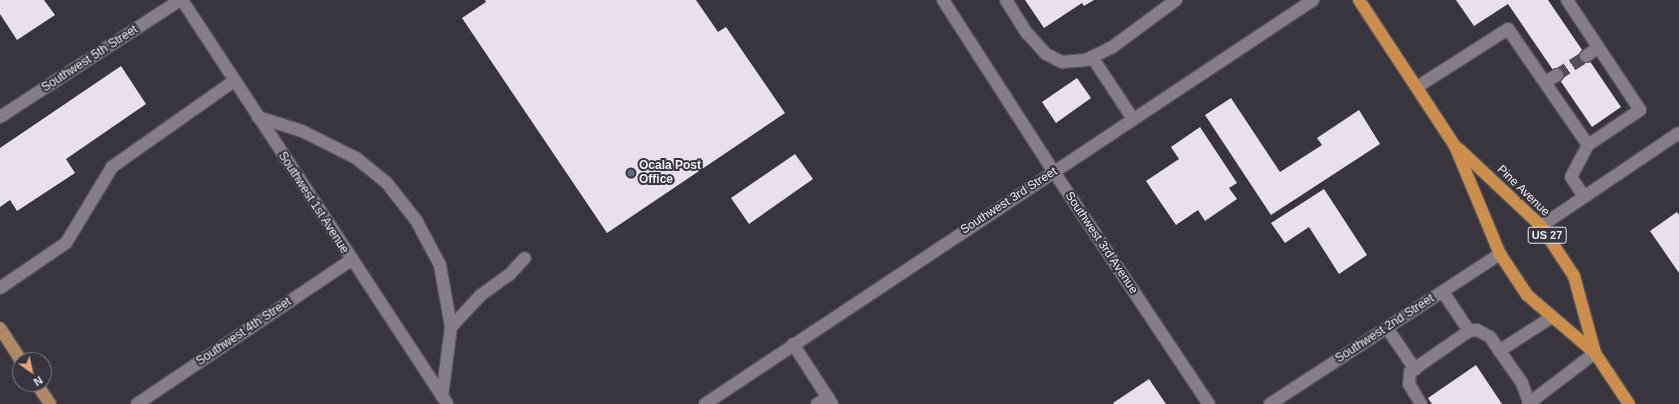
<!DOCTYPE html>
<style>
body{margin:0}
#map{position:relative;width:1679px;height:404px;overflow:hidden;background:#39353e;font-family:Helvetica,sans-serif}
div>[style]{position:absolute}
.building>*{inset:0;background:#e7e1ed}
.minor-tunnel>*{height:12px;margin-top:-6px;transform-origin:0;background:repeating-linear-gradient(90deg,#545059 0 12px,transparent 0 18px)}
.roads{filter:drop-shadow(1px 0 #57525a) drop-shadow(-1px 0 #57525a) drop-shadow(0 1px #57525a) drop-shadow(0 -1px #57525a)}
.minor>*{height:12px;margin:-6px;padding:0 6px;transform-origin:6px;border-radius:6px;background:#847e89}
.major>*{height:12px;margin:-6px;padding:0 6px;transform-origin:6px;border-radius:6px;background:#af8864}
.highway>*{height:12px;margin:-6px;padding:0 6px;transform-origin:6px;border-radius:6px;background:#cb8e4c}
.dots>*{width:11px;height:11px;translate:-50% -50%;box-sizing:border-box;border:2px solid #39353e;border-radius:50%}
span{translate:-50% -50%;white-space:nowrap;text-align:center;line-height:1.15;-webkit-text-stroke:4px #39353e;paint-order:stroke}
.shield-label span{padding:1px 3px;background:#39353e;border:1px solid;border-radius:3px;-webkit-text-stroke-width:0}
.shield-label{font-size:11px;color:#efecf2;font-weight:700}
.street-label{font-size:12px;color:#efecf2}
.poi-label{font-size:12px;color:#efecf2;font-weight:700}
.left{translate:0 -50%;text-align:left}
.north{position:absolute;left:12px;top:352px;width:40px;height:40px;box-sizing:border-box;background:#39353e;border:1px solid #827e86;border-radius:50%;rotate:146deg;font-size:11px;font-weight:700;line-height:16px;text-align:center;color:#efecf2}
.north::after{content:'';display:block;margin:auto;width:14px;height:18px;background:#efa378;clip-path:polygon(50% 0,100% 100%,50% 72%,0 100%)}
</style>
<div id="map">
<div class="building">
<i style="clip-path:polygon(0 0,44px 0,55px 15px,17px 40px,0 14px)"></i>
<i style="clip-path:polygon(485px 0,696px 0,718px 32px,726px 27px,785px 113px,607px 233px,462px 18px,486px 2px)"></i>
<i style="clip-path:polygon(1025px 0,1094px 0,1084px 6px,1082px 3px,1044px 28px)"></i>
<i style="clip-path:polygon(1456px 0,1548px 0,1621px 107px,1592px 127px,1508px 4px,1474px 26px)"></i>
<i style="clip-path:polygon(121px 66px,146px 104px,66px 159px,75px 173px,17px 211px,10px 200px,0 207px,0 148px)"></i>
<i style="clip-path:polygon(1077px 78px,1091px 98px,1056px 123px,1042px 102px)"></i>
<i style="clip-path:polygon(1231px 98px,1280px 172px,1322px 145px,1317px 138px,1359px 110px,1380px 144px,1271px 215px,1205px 115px)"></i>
<i style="clip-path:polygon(1200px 127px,1237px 183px,1229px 188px,1237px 199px,1205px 221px,1198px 210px,1176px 225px,1146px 181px,1179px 159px,1171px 147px)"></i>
<i style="clip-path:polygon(795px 154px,813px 179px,749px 224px,731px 198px)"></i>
<i style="clip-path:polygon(1324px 189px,1367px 255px,1339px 274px,1309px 227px,1285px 243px,1271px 223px)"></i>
<i style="clip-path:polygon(1677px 212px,1679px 215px,1679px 273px,1650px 231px)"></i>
<i style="clip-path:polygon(1476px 365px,1502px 404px,1432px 404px,1428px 398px)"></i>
<i style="clip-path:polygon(1149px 379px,1166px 404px,1114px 404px,1113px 403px)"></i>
</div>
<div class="minor-tunnel">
<i style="left:1557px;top:75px;width:35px;rotate:-33deg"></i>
</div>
<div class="roads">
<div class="minor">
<i style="left:182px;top:0;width:483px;rotate:56.7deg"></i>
<i style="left:943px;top:0;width:205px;rotate:57.2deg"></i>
<i style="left:1054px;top:172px;width:279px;rotate:56.3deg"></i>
<i style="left:1006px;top:0;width:39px;rotate:58deg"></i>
<i style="left:1027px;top:33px;width:28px;rotate:48deg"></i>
<i style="left:1046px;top:54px;width:18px;rotate:27deg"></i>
<i style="left:1062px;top:62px;width:24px;rotate:-5deg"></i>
<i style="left:1086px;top:60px;width:28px;rotate:-26deg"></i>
<i style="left:1111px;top:48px;width:81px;rotate:-36.4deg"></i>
<i style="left:1567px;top:0;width:132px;rotate:56.4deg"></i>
<i style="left:1640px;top:110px;width:63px;rotate:146.1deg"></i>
<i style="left:1588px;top:145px;width:36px;rotate:118deg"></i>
<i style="left:1571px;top:177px;width:23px;rotate:56deg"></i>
<i style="left:1586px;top:56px;width:14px;rotate:-34deg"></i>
<i style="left:1092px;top:57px;width:74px;rotate:56.5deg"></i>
<i style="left:1545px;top:82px;width:14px;rotate:-30deg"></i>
<i style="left:1417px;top:87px;width:108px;rotate:-32.5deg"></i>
<i style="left:1508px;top:29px;width:141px;rotate:55.4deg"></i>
<i style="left:0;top:117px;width:215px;rotate:-33deg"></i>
<i style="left:258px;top:117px;width:46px;rotate:17.7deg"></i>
<i style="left:302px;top:131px;width:60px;rotate:26.6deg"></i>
<i style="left:356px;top:158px;width:38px;rotate:39deg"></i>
<i style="left:386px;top:182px;width:48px;rotate:51.7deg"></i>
<i style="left:416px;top:220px;width:51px;rotate:61.9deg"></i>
<i style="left:440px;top:265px;width:63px;rotate:79.9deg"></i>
<i style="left:451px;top:327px;width:70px;rotate:97.4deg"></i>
<i style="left:1541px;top:226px;width:166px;rotate:-34deg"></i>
<i style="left:0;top:288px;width:80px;rotate:-34.3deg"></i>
<i style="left:66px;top:243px;width:89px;rotate:-58.8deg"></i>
<i style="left:112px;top:167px;width:149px;rotate:-35.2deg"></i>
<i style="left:1443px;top:292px;width:47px;rotate:56.3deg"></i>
<i style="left:451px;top:327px;width:44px;rotate:-46.8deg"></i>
<i style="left:481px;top:295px;width:34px;rotate:-36deg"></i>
<i style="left:509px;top:275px;width:23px;rotate:-47deg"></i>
<i style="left:1387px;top:328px;width:50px;rotate:55.7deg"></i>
<i style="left:793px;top:344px;width:72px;rotate:57deg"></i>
<i style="left:1499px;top:351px;width:63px;rotate:-32.7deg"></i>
<i style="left:137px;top:404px;width:258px;rotate:-33.9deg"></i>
<i style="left:705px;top:404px;width:730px;rotate:-33.6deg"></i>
<i style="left:817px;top:404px;width:13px;rotate:-32deg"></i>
<i style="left:1270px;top:404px;width:275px;rotate:-33.1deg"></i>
<i style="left:1421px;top:404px;width:23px;rotate:-121deg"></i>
<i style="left:1409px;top:384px;width:12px;rotate:-85deg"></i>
<i style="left:1410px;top:372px;width:72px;rotate:-34.8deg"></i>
<i style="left:1469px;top:331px;width:8px;rotate:-7deg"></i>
<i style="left:1477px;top:330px;width:15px;rotate:28deg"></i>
<i style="left:1490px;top:337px;width:56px;rotate:55.2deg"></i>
<i style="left:1522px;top:383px;width:20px;rotate:70deg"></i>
<i style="left:1528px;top:404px;width:84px;rotate:-37.3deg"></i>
</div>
<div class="major">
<i style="left:0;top:328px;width:38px;rotate:57deg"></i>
<i style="left:37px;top:384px;width:24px;rotate:57deg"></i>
</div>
<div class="highway">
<i style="left:1359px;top:0;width:175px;rotate:56.7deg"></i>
<i style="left:1455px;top:146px;width:117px;rotate:67.4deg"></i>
<i style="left:1500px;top:254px;width:49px;rotate:56.6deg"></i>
<i style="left:1527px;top:295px;width:89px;rotate:40.5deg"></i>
<i style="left:1595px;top:353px;width:61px;rotate:56.3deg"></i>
<i style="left:1459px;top:149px;width:112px;rotate:43.2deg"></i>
<i style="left:1541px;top:226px;width:60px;rotate:56.6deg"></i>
<i style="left:1574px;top:276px;width:80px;rotate:74.7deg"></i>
</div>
</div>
<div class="dots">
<i style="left:631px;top:173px;background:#5c6f8a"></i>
</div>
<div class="shield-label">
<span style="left:1547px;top:235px">US 27</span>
</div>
<div class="street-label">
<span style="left:90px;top:59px;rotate:-33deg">Southwest 5th Street</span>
<span style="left:1523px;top:191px;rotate:44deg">Pine Avenue</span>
<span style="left:1009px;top:201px;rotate:-33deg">Southwest 3rd Street</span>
<span style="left:313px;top:203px;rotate:57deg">Southwest 1st Avenue</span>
<span style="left:1101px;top:243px;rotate:56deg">Southwest 3rd Avenue</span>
<span style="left:1385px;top:329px;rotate:-33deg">Southwest 2nd Street</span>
<span style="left:244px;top:332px;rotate:-34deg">Southwest 4th Street</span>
</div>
<div class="poi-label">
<span class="left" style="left:639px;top:173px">Ocala Post<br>Office</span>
</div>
<div class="north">N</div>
</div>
